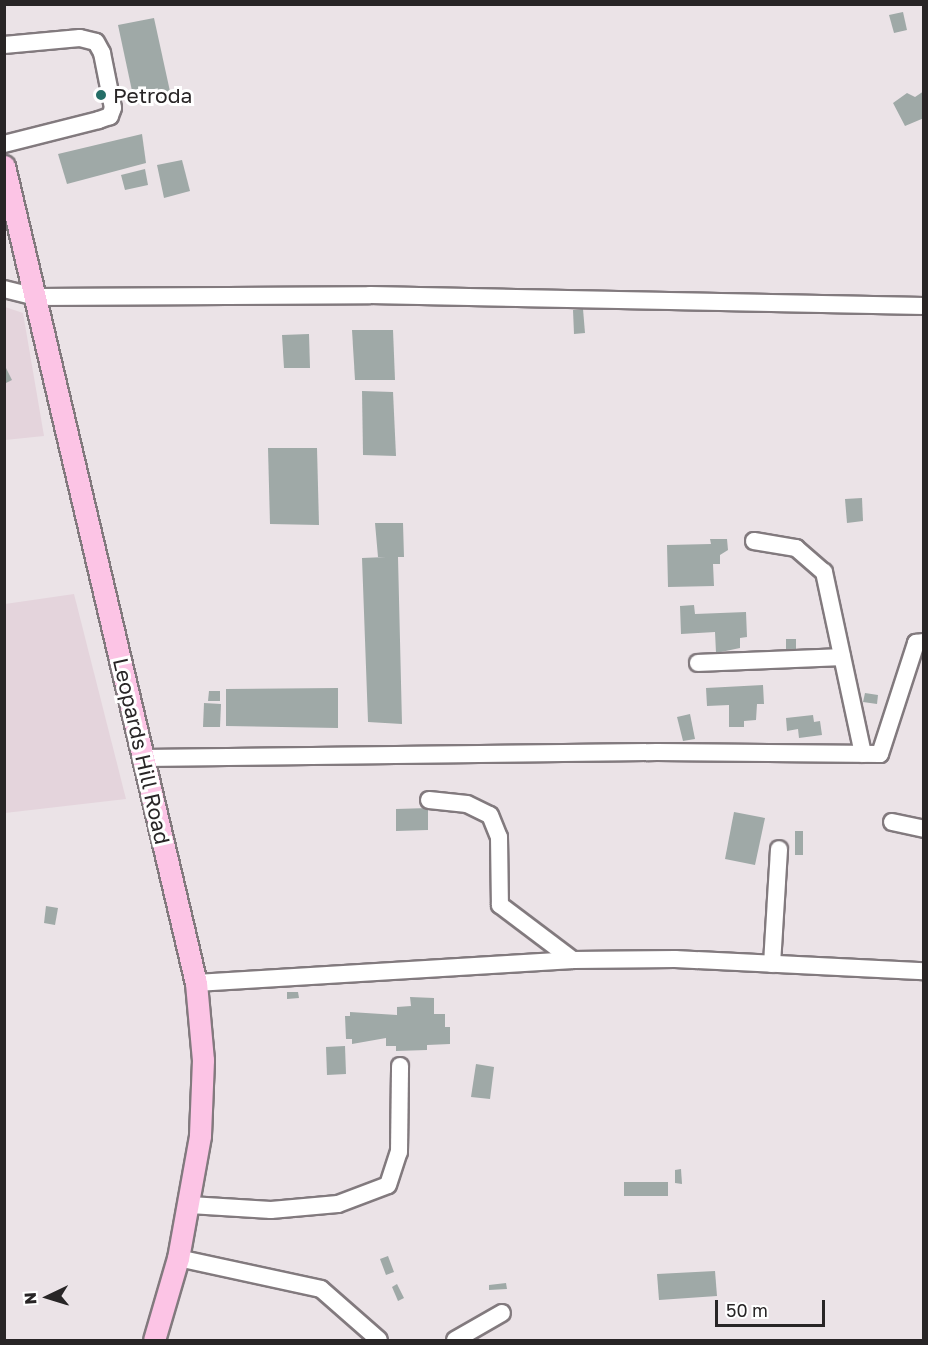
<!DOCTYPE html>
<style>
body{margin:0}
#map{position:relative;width:928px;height:1345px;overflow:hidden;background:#ebe3e7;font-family:"Golos Text",sans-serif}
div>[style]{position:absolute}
.built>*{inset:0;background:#e4d4dc}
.building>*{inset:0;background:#9fa9a7}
.roads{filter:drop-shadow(2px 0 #827a7e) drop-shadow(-2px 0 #827a7e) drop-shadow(0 2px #827a7e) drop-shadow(0 -2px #827a7e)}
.minor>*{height:16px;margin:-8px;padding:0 8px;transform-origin:8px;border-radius:8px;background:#fff}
.major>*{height:21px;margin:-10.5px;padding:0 10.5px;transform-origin:10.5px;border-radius:10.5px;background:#fcc4e5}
.dots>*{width:16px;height:16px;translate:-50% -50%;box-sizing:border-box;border:3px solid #fff;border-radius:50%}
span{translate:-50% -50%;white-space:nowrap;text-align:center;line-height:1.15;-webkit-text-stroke:6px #fff;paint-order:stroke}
.poi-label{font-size:21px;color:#282526}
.left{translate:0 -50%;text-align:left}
.street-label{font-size:21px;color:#282526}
.frame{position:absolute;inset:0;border:6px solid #282526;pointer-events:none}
.north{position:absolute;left:18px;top:1267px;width:60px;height:60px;-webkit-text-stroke:4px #fff;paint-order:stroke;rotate:266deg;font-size:16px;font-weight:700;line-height:24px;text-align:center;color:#282526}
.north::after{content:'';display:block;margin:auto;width:21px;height:27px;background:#282526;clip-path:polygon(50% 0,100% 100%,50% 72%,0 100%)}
.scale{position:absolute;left:715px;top:1300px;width:110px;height:27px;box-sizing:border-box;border:3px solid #282526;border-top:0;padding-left:8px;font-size:18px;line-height:21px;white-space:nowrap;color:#282526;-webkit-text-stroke:4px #fff;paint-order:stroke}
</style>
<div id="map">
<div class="built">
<i style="clip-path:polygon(5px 307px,23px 313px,44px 436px,5px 440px)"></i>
<i style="clip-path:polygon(74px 594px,126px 799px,5px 813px,5px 604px)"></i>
</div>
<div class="building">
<i style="clip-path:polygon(903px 12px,907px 30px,894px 33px,889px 15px)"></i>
<i style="clip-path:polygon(154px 18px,171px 96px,135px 105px,118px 25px)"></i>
<i style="clip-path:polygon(924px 91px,924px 118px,905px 126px,893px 103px,907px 93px,915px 97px)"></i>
<i style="clip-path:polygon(142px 134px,146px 163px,67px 184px,58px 154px)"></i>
<i style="clip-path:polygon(182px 160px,190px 191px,164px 198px,157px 165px)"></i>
<i style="clip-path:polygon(145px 169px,148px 185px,125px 190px,121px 175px)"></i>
<i style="clip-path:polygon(583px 309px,585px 333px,574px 334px,573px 310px)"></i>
<i style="clip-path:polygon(352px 330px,393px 330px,395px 380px,355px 380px)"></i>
<i style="clip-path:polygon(309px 334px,310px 368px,284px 368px,282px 335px)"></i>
<i style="clip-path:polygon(4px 364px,12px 380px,4px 384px)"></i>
<i style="clip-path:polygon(362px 391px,393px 392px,396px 456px,363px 455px)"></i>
<i style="clip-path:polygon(268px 448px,317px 448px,319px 525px,270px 524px)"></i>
<i style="clip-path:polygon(862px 498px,863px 521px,847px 523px,845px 499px)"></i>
<i style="clip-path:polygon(375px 523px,403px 523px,404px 557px,398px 557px,402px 724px,368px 722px,362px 558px,386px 557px,378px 557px)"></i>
<i style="clip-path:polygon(710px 539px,727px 539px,728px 550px,720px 555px,720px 564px,713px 564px,714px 586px,668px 587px,667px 545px,711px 544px)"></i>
<i style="clip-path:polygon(694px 605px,695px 614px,746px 612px,747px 637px,740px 638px,740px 648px,716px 653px,715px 632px,681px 634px,680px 606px)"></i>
<i style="clip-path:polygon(786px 639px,796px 639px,796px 653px,786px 653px)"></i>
<i style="clip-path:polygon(763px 685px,764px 704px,757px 704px,756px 720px,744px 721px,744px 727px,729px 727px,729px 705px,707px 706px,706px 688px)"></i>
<i style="clip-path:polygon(338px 688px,338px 728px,226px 726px,226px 689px)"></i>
<i style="clip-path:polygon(209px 691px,220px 691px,220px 701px,208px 701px)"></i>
<i style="clip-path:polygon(865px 693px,878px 695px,877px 704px,863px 702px)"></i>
<i style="clip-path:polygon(204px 703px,221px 704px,220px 727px,203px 727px)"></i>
<i style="clip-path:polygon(690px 714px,695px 739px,683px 741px,677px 717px)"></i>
<i style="clip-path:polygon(813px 715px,814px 722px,820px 721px,822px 735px,799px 738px,798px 729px,787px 731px,786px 718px)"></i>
<i style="clip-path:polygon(428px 808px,428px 830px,396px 831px,396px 809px)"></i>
<i style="clip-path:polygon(734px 812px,765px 818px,755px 865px,725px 859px)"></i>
<i style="clip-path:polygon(795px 831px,803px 831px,803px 855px,795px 855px)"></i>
<i style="clip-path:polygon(46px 906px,58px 908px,55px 925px,44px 923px)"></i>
<i style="clip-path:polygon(287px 992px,298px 992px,299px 998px,287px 999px)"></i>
<i style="clip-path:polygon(410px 997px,434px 998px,434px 1014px,445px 1014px,445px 1027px,450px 1027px,450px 1044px,427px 1045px,427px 1050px,396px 1051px,396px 1046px,386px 1046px,386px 1038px,352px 1044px,352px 1039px,346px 1039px,345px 1016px,350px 1016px,350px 1012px,397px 1015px,397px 1007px,411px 1006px)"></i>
<i style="clip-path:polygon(345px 1046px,346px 1074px,327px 1075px,326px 1047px)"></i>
<i style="clip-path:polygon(476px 1064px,494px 1067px,490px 1099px,471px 1097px)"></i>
<i style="clip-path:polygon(681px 1169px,682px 1184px,675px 1183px,675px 1170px)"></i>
<i style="clip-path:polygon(624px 1182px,668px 1182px,668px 1196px,624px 1196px)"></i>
<i style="clip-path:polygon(388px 1256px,394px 1272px,386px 1275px,380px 1259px)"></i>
<i style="clip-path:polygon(715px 1271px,717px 1296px,659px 1300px,657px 1274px)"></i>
<i style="clip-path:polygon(506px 1283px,507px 1289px,489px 1290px,489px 1285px)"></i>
<i style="clip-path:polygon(397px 1284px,404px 1298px,398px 1301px,392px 1287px)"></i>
</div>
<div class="roads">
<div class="minor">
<i style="left:4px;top:45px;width:76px;rotate:-5.3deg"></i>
<i style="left:80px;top:38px;width:16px;rotate:14deg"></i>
<i style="left:96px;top:42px;width:13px;rotate:61deg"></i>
<i style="left:102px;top:53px;width:56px;rotate:78.7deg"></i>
<i style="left:113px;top:108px;width:9px;rotate:111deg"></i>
<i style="left:110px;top:116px;width:12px;rotate:160deg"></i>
<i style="left:99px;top:120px;width:98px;rotate:165.8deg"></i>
<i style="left:4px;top:289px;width:33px;rotate:14deg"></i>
<i style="left:36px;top:297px;width:334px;rotate:-0.3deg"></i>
<i style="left:370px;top:295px;width:554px;rotate:1.14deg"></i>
<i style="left:754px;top:541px;width:43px;rotate:9.5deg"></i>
<i style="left:796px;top:548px;width:37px;rotate:41deg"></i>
<i style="left:824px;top:572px;width:186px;rotate:77.9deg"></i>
<i style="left:698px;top:663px;width:144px;rotate:-2.4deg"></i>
<i style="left:144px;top:758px;width:513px;rotate:-0.67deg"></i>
<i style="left:657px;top:752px;width:223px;rotate:0.5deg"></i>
<i style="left:880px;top:754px;width:117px;rotate:-72deg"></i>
<i style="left:916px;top:643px;width:8px;rotate:-7deg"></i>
<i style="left:429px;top:800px;width:38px;rotate:6deg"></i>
<i style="left:467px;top:804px;width:25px;rotate:26deg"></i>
<i style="left:490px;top:815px;width:24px;rotate:68deg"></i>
<i style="left:499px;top:837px;width:68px;rotate:89.2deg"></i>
<i style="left:500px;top:905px;width:91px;rotate:37deg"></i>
<i style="left:892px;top:822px;width:33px;rotate:12deg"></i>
<i style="left:772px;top:964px;width:115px;rotate:-86.5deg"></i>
<i style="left:196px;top:983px;width:378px;rotate:-3.5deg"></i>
<i style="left:573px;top:960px;width:102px;rotate:-0.6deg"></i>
<i style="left:675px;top:959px;width:249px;rotate:2.8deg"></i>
<i style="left:190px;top:1205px;width:81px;rotate:3.5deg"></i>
<i style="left:271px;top:1210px;width:67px;rotate:-5.1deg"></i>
<i style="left:338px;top:1204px;width:53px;rotate:-20.8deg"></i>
<i style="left:388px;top:1185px;width:35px;rotate:-72deg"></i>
<i style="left:399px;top:1152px;width:86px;rotate:-89.3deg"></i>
<i style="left:178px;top:1258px;width:146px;rotate:12.2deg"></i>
<i style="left:321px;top:1289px;width:77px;rotate:41.3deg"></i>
<i style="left:455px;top:1340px;width:54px;rotate:-29.9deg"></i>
</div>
<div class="major">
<i style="left:4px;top:166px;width:839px;rotate:76.78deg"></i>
<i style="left:196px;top:983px;width:77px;rotate:84.8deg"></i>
<i style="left:203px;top:1060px;width:76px;rotate:92.3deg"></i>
<i style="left:200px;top:1136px;width:124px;rotate:100.2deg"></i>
<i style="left:178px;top:1258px;width:85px;rotate:106.3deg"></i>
</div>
</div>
<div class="dots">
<i style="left:101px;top:95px;background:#256e67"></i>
</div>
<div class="poi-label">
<span class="left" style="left:113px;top:95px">Petroda</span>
</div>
<div class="street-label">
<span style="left:142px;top:751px;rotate:77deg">Leopards Hill Road</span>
</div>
<div class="frame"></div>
<div class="north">N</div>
<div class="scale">50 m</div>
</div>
